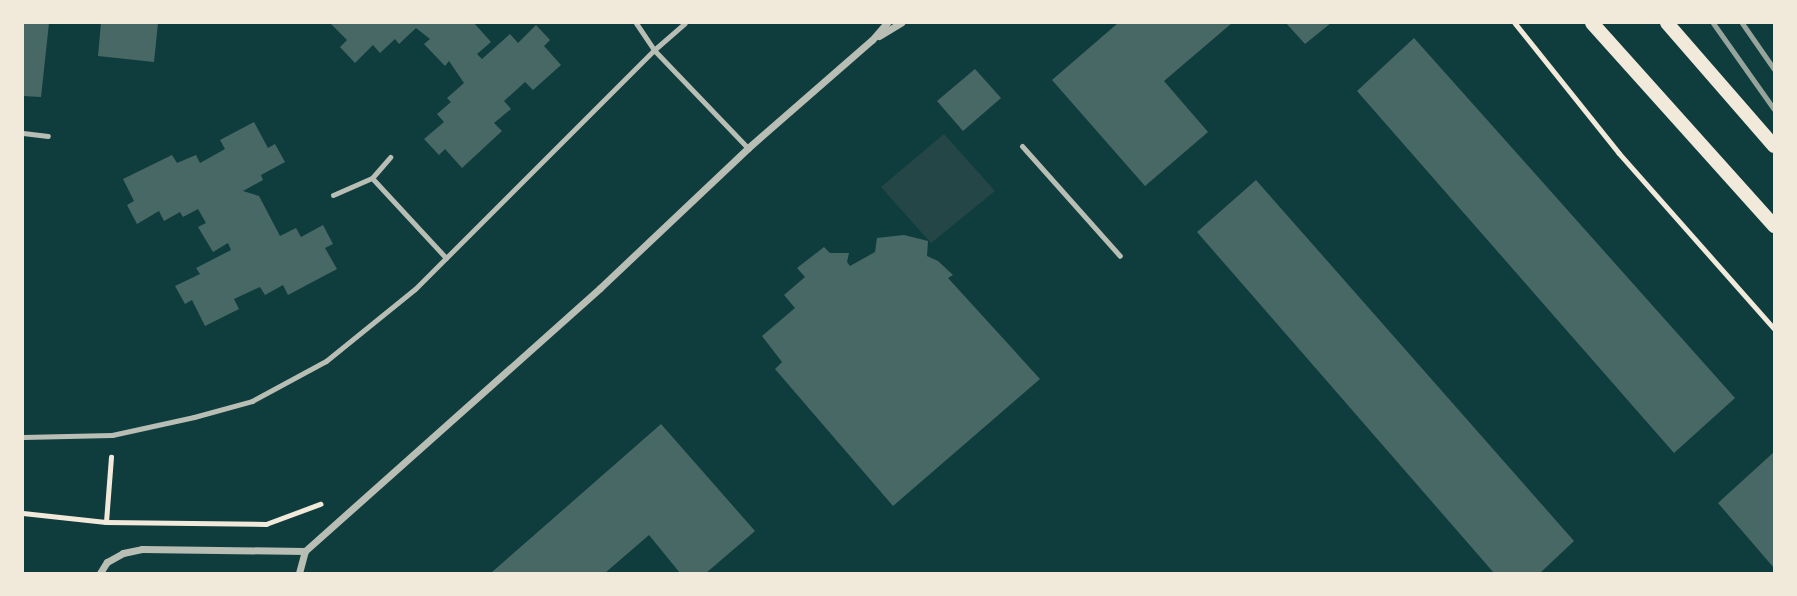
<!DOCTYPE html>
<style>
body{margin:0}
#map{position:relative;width:1797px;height:596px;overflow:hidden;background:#0f3d3e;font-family:"Roboto Condensed",sans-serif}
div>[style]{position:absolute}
.green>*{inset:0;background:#244646}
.building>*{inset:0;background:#486865}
.path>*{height:4.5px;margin:-2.25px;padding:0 2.25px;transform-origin:2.25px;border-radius:2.25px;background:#f1e9da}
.service>*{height:5px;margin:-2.5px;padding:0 2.5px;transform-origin:2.5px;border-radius:2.5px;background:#b8beb3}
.minor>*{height:7px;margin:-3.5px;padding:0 3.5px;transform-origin:3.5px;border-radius:3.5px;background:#b8beb3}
.secondary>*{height:14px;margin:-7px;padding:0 7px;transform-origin:7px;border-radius:7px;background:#f1e9da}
.rail>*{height:5px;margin:-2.5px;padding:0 2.5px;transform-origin:2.5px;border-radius:2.5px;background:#97a49c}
span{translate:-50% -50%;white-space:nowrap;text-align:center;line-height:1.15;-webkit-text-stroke:6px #f1e9da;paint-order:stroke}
.frame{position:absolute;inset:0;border:24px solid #f1e9da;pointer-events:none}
</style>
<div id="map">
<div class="green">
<i style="clip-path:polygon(944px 134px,995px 191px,931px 243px,881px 187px)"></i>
</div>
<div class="building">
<i style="clip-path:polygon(23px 23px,49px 23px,41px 97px,23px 96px)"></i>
<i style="clip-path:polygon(101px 23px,158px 23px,154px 62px,98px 56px)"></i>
<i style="clip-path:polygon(330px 23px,474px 23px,491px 42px,477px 54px,482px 59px,510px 34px,518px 43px,536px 25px,550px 40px,544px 46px,561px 65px,533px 90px,525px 82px,504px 101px,511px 109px,494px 123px,502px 131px,462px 168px,445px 149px,439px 155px,424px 139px,444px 122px,437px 114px,451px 102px,447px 98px,464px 83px,449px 61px,445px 66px,424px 44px,430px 39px,416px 28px,399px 44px,395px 39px,380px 53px,373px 45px,355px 63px,340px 47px,347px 40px)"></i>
<i style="clip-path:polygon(1118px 23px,1232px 23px,1164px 81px,1208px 132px,1145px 186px,1052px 80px)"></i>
<i style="clip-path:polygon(1286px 23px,1331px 23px,1305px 44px)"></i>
<i style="clip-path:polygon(1414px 38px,1735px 398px,1674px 453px,1357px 91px)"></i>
<i style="clip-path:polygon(975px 69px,1001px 98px,963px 131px,937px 101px)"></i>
<i style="clip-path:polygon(254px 122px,268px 148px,275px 144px,285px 162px,261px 175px,263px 180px,243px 191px,259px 196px,280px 236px,296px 228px,301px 237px,323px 225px,333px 244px,325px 248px,337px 269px,288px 295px,283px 285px,265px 295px,260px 287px,234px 299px,239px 309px,205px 326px,192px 300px,185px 304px,175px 286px,200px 274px,196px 268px,231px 250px,228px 243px,213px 252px,198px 227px,206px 223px,198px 209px,183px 217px,180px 212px,164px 221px,159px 211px,137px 224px,127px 205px,134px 201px,123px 179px,172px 155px,177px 163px,196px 155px,200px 163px,225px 149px,220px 140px)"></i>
<i style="clip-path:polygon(1256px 180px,1574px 541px,1540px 573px,1494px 573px,1197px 232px)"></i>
<i style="clip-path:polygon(904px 235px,928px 241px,927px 256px,938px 261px,953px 275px,948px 278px,1040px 379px,893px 506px,775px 369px,782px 362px,762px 336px,795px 308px,784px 295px,805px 277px,797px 268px,824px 247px,830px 253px,849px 253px,847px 262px,850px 266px,875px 252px,877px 238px)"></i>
<i style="clip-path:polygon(661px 424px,755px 531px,706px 573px,680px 573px,649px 535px,605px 573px,491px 573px)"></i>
<i style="clip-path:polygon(1774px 452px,1774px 568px,1718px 503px)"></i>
</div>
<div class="path">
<i style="left:1515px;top:23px;width:166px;rotate:51.3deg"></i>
<i style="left:1619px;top:153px;width:234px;rotate:48.5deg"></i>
<i style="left:23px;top:513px;width:83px;rotate:6.2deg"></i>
<i style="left:106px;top:522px;width:160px;rotate:0.7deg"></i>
<i style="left:266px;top:524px;width:58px;rotate:-20.3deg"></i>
<i style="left:106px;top:522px;width:65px;rotate:-85.6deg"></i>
</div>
<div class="service">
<i style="left:636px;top:23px;width:32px;rotate:56deg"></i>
<i style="left:654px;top:50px;width:136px;rotate:46.2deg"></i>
<i style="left:23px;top:133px;width:25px;rotate:7deg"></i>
<i style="left:1022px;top:146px;width:147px;rotate:48.3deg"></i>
<i style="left:372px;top:178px;width:109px;rotate:47.2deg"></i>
<i style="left:333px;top:195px;width:43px;rotate:-23.6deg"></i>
<i style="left:372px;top:178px;width:28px;rotate:-49deg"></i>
<i style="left:23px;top:437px;width:89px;rotate:-1.3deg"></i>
<i style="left:112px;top:435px;width:84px;rotate:-12.4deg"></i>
<i style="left:194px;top:417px;width:60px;rotate:-15.4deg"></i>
<i style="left:252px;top:401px;width:84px;rotate:-28.4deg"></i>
<i style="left:326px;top:361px;width:114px;rotate:-39deg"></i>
<i style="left:415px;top:289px;width:338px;rotate:-45deg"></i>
<i style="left:654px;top:50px;width:41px;rotate:-41.1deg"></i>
</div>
<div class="minor">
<i style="left:879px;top:36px;width:26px;rotate:-31deg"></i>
<i style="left:100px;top:573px;width:13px;rotate:-58deg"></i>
<i style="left:107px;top:562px;width:18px;rotate:-29deg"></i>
<i style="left:123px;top:553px;width:19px;rotate:-12deg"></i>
<i style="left:142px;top:549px;width:163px;rotate:0.7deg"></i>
<i style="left:299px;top:573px;width:23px;rotate:-75deg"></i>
<i style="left:305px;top:551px;width:395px;rotate:-41.7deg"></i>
<i style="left:600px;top:288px;width:204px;rotate:-43.4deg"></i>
<i style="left:748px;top:148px;width:164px;rotate:-41.1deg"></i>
<i style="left:872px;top:40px;width:23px;rotate:-49deg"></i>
</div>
<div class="secondary">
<i style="left:1592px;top:23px;width:273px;rotate:48.1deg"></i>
<i style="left:1667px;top:23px;width:163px;rotate:49deg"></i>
</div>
<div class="rail">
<i style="left:1713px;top:23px;width:105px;rotate:54.7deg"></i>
<i style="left:1742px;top:23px;width:56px;rotate:55.2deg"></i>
</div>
<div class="frame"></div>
</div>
